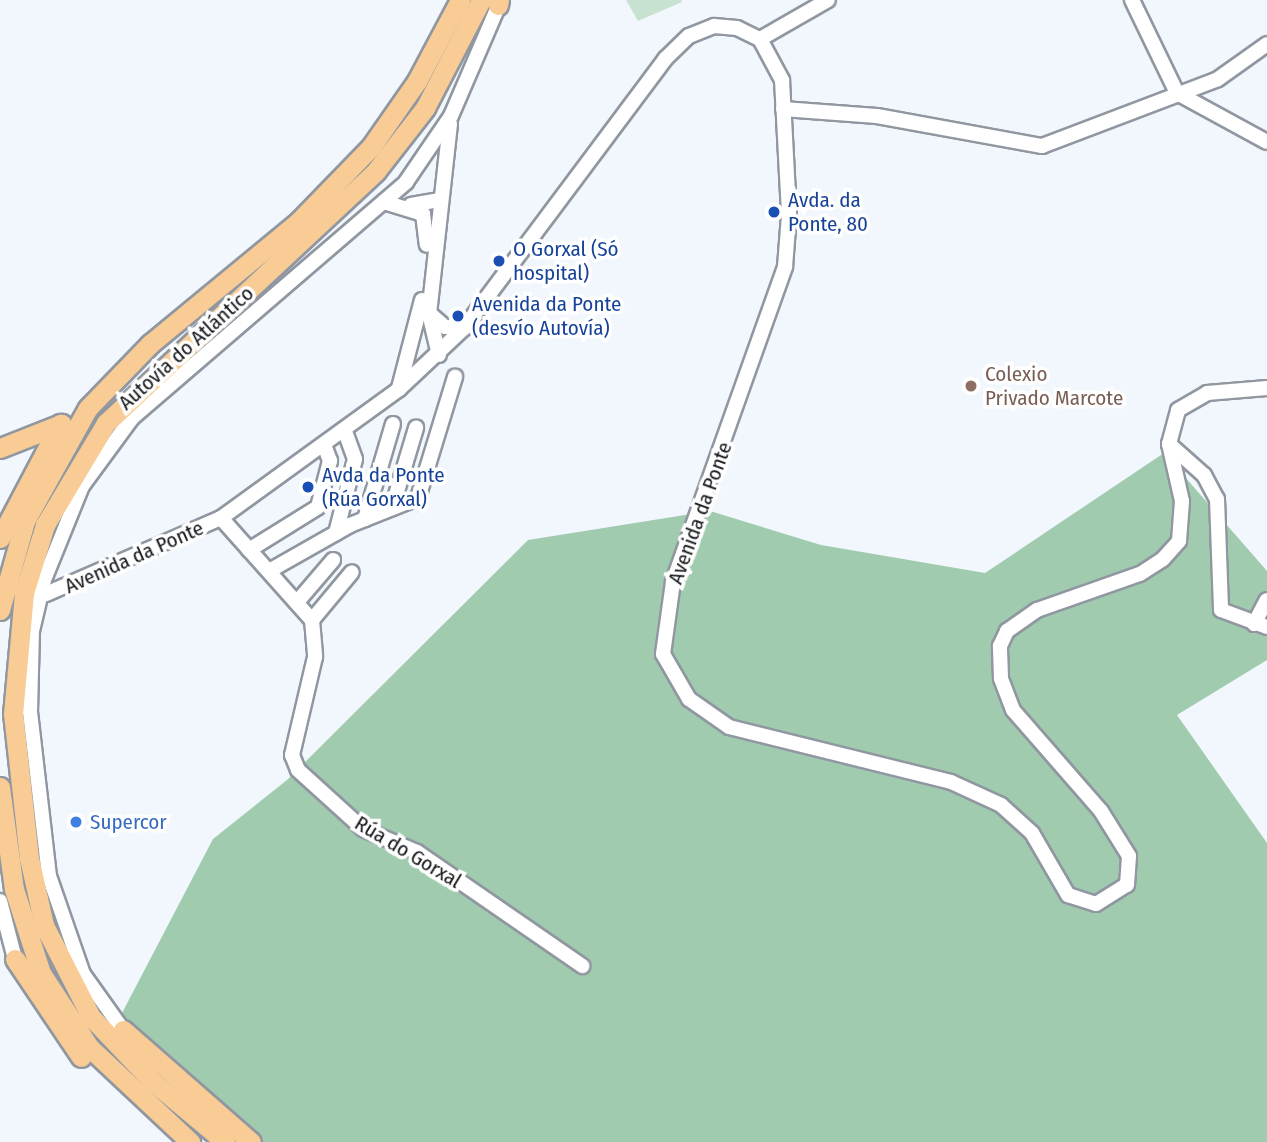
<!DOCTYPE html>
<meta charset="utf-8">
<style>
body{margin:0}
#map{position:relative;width:1267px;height:1142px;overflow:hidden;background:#f2f7fd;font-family:"Fira Sans Condensed",sans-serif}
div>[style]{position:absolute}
.green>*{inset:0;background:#c7e2d0}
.forest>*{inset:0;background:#a0cbae}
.roads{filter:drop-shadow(2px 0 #9097a1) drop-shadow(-2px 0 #9097a1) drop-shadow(0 2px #9097a1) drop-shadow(0 -2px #9097a1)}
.minor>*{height:14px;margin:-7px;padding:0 7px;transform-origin:7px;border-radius:7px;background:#fff}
.highway>*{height:19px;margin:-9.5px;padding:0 9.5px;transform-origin:9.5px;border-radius:9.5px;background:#f8cc94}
.dots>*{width:19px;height:19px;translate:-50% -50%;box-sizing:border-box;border:4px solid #fff;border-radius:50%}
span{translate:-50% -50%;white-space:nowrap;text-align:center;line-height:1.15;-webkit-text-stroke:7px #fff;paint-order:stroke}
.transit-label{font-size:21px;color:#164399}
.left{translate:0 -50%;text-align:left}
.street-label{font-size:21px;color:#14161a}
.education-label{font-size:21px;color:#785e54}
.shop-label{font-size:21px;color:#366cbe}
</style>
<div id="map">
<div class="green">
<i style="clip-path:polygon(626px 0,681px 0,682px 2px,638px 21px)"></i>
</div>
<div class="forest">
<i style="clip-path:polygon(1164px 453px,1267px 571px,1267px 660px,1177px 715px,1267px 843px,1267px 1142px,235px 1142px,142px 1059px,122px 1013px,213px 839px,287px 780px,528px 540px,710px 511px,821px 545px,985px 573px)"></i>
</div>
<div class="roads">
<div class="minor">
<i style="left:1132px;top:0;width:103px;rotate:64.2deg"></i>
<i style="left:1177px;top:93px;width:102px;rotate:28.6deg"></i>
<i style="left:760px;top:39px;width:78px;rotate:-29.8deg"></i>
<i style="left:783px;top:109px;width:94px;rotate:4.3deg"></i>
<i style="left:877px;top:116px;width:168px;rotate:10.3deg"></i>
<i style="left:1042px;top:146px;width:188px;rotate:-20.8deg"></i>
<i style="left:1218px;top:79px;width:60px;rotate:-35.5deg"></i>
<i style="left:450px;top:124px;width:190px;rotate:96.3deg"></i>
<i style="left:429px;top:313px;width:21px;rotate:41deg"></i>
<i style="left:445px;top:327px;width:19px;rotate:3deg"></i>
<i style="left:384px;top:202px;width:41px;rotate:17.1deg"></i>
<i style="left:423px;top:214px;width:31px;rotate:83deg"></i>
<i style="left:411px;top:205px;width:28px;rotate:-10deg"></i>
<i style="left:429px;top:313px;width:43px;rotate:76.6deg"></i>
<i style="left:399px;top:388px;width:91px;rotate:-75.4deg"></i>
<i style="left:1169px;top:444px;width:47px;rotate:41.5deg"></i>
<i style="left:1204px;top:475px;width:27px;rotate:62deg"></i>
<i style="left:1217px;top:499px;width:111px;rotate:87.9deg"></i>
<i style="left:1221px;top:610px;width:49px;rotate:20.3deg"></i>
<i style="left:392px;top:508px;width:84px;rotate:-73.3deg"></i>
<i style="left:221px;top:518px;width:137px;rotate:48.3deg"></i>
<i style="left:312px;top:620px;width:37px;rotate:85deg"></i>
<i style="left:315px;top:657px;width:101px;rotate:103.2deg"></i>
<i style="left:292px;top:755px;width:16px;rotate:68deg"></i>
<i style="left:298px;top:770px;width:88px;rotate:42.2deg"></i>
<i style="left:363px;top:829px;width:59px;rotate:23.1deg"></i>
<i style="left:417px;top:852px;width:201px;rotate:34.6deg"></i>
<i style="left:365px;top:519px;width:99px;rotate:-73.6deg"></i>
<i style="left:336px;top:533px;width:76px;rotate:-75.6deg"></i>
<i style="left:355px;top:459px;width:29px;rotate:-110deg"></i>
<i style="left:249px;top:550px;width:81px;rotate:-31.9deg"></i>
<i style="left:318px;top:507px;width:48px;rotate:-75.4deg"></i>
<i style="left:330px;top:461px;width:15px;rotate:-110deg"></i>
<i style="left:269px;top:571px;width:93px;rotate:-29.6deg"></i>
<i style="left:350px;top:525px;width:73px;rotate:-21.7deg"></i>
<i style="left:418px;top:498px;width:127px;rotate:-73deg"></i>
<i style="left:46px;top:594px;width:191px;rotate:-23.5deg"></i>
<i style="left:221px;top:518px;width:220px;rotate:-35.9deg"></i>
<i style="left:399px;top:389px;width:89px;rotate:-43.2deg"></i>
<i style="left:464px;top:328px;width:336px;rotate:-53.2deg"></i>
<i style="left:665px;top:59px;width:33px;rotate:-44deg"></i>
<i style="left:689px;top:36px;width:27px;rotate:-22deg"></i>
<i style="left:714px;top:26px;width:23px;rotate:5deg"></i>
<i style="left:737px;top:28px;width:25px;rotate:26deg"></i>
<i style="left:760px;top:39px;width:47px;rotate:61.8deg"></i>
<i style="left:782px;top:80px;width:135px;rotate:87deg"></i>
<i style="left:789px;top:215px;width:52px;rotate:94.4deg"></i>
<i style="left:785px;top:267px;width:334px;rotate:109.6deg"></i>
<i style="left:673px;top:582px;width:73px;rotate:97.9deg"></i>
<i style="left:663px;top:654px;width:52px;rotate:60deg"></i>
<i style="left:689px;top:699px;width:49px;rotate:35deg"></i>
<i style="left:729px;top:727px;width:229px;rotate:13.9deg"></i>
<i style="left:951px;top:782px;width:55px;rotate:24.7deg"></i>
<i style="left:1001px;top:805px;width:42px;rotate:42.1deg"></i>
<i style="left:1032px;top:833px;width:72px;rotate:59.9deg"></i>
<i style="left:1068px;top:895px;width:29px;rotate:18deg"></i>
<i style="left:1096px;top:904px;width:36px;rotate:-32deg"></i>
<i style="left:1127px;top:885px;width:29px;rotate:-86deg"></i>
<i style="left:1129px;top:856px;width:53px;rotate:-121.9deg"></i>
<i style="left:1101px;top:811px;width:134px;rotate:-131.1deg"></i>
<i style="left:1013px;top:710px;width:34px;rotate:-111deg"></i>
<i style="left:1001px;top:678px;width:32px;rotate:-92deg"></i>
<i style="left:1000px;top:646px;width:17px;rotate:-65deg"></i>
<i style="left:1007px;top:631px;width:37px;rotate:-35deg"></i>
<i style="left:1037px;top:610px;width:109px;rotate:-19.3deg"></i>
<i style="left:1140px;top:574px;width:27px;rotate:-33deg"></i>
<i style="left:1163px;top:559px;width:24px;rotate:-48deg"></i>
<i style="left:1179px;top:541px;width:40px;rotate:-85.7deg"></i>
<i style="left:1182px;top:501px;width:58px;rotate:-102.8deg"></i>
<i style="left:1169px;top:444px;width:35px;rotate:-75deg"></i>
<i style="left:1178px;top:410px;width:34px;rotate:-30deg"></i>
<i style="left:1207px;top:393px;width:60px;rotate:-4.8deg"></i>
<i style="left:298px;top:601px;width:54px;rotate:-49.5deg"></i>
<i style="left:312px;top:620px;width:62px;rotate:-50.2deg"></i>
<i style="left:1254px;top:624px;width:27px;rotate:-62deg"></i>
<i style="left:0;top:901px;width:60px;rotate:75.5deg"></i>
<i style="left:123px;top:1030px;width:69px;rotate:-125.5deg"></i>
<i style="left:83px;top:974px;width:104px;rotate:-109.1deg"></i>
<i style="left:49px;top:876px;width:165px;rotate:-96.6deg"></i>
<i style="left:30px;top:712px;width:81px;rotate:-88.6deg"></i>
<i style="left:32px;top:631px;width:52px;rotate:-76.8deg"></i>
<i style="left:44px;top:580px;width:101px;rotate:-68deg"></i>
<i style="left:82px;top:486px;width:84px;rotate:-53.7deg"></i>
<i style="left:132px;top:418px;width:362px;rotate:-40.7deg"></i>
<i style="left:406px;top:182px;width:80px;rotate:-55.7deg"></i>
<i style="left:451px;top:116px;width:126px;rotate:-66.7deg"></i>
</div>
<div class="highway">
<i style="left:498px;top:5px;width:5px;rotate:-79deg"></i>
<i style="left:0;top:448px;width:66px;rotate:-21.5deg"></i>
<i style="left:0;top:538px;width:129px;rotate:-62.2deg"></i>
<i style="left:0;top:610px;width:92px;rotate:-74.3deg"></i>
<i style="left:25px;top:521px;width:129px;rotate:-60.9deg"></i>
<i style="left:88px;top:408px;width:89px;rotate:-45.9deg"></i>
<i style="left:150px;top:344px;width:193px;rotate:-39.5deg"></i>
<i style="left:299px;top:221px;width:103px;rotate:-45.8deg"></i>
<i style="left:371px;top:147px;width:80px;rotate:-55.1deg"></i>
<i style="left:417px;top:81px;width:92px;rotate:-62deg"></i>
<i style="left:0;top:787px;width:103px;rotate:82.2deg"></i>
<i style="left:14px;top:889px;width:88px;rotate:72.2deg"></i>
<i style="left:41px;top:973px;width:88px;rotate:57deg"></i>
<i style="left:89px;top:1047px;width:139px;rotate:43.2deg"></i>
<i style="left:15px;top:959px;width:118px;rotate:56deg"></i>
<i style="left:123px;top:1030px;width:170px;rotate:41.2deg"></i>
<i style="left:225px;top:1142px;width:95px;rotate:-140.1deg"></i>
<i style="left:152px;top:1081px;width:88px;rotate:-133.6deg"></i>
<i style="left:91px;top:1017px;width:103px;rotate:-117.1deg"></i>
<i style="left:44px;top:925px;width:69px;rotate:-102.6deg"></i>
<i style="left:29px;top:858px;width:145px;rotate:-96.3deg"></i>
<i style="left:13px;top:714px;width:121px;rotate:-84.8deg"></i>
<i style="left:24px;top:593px;width:71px;rotate:-72.8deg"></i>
<i style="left:45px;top:525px;width:119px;rotate:-59.1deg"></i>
<i style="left:106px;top:423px;width:369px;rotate:-43deg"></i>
<i style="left:376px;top:171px;width:80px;rotate:-52.1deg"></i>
<i style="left:425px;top:108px;width:122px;rotate:-62.6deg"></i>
</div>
</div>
<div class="dots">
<i style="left:774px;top:212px;background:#1a4fb4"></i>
<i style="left:499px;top:261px;background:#1a4fb4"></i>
<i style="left:458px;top:316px;background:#1a4fb4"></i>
<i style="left:971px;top:386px;background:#8d6e63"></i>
<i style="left:308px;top:487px;background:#1a4fb4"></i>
<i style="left:76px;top:822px;background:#3f7fe0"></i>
</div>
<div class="transit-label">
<span class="left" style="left:788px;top:212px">Avda. da<br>Ponte, 80</span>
<span class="left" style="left:513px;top:261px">O Gorxal (Só<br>hospital)</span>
<span class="left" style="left:472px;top:316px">Avenida da Ponte<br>(desvío Autovía)</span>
<span class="left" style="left:322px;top:487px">Avda da Ponte<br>(Rúa Gorxal)</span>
</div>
<div class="street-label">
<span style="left:186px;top:348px;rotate:-42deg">Autovía do Atlántico</span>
<span style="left:700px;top:513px;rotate:-70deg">Avenida da Ponte</span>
<span style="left:134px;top:557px;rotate:-24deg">Avenida da Ponte</span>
<span style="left:408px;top:852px;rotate:31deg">Rúa do Gorxal</span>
</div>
<div class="education-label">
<span class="left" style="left:985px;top:386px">Colexio<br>Privado Marcote</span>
</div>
<div class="shop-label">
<span class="left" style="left:90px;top:822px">Supercor</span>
</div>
</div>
